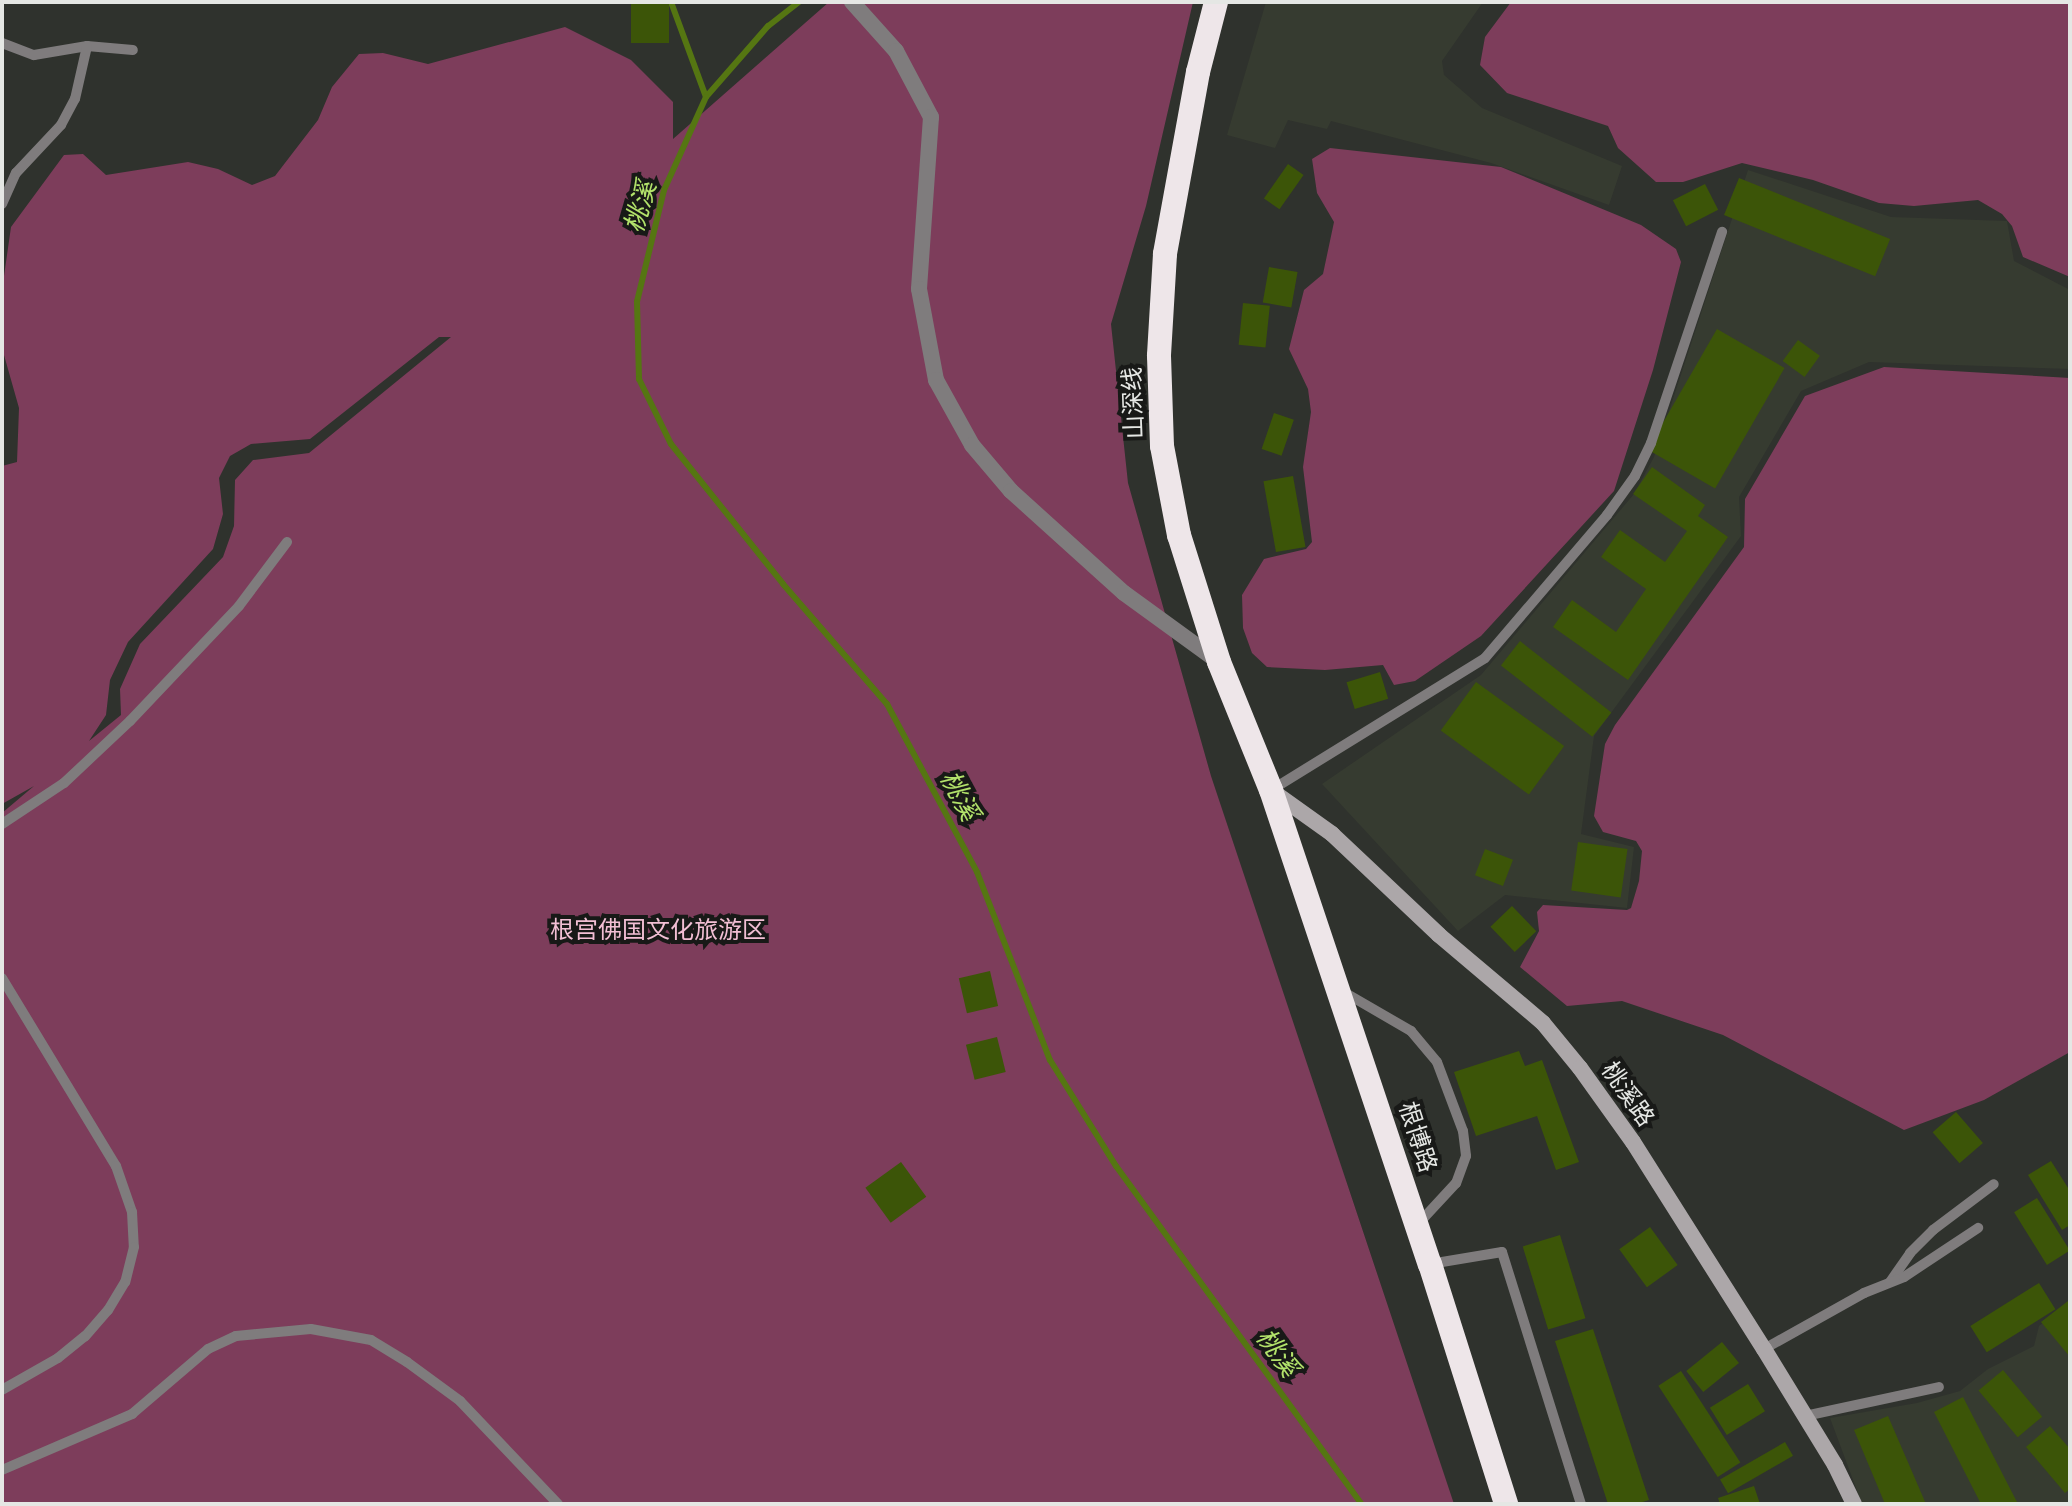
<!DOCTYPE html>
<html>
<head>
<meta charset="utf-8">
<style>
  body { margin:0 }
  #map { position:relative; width:2072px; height:1506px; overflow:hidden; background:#2f322d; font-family:"Asap Condensed","Noto Sans SC",sans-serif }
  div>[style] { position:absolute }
  .built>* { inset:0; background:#363b30 }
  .green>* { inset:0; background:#7d3d5b }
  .stream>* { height:6px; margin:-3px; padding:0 3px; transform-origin:3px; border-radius:3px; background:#557612 }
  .building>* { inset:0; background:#3c5508; transform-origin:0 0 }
  .lane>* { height:10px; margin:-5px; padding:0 5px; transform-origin:5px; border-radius:5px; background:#7f7c7d }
  .street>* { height:16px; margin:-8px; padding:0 8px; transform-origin:8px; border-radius:8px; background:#7f7c7d }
  .secondary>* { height:16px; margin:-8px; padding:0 8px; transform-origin:8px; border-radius:8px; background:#aca7a9 }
  .highway>* { height:24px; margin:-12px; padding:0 12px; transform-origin:12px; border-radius:12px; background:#eee6e9 }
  span { translate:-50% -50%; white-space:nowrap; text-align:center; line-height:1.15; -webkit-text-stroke:8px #181917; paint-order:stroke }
  .street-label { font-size:24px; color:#e5e7e4 }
  .park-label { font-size:24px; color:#f2bfd4 }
  .water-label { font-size:26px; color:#b3e36b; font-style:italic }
  .frame { position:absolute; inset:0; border:4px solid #e5e7e4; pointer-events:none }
</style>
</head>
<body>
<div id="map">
  <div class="built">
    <i style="clip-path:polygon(1266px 2px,1483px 2px,1442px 61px,1444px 75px,1482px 108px,1622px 166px,1609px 205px,1491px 163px,1331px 121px,1327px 129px,1288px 120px,1275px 148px,1227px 135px)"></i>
    <i style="clip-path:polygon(1748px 170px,1891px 217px,2007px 221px,2014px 261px,2070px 290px,2070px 369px,1869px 362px,1801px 391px,1739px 497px,1741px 536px,1594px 736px,1581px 834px,1634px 847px,1627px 908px,1505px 895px,1458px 931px,1322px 784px,1481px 675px,1634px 494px,1654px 457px)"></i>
    <i style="clip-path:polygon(2070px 1300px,2070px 1504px,1862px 1504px,1830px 1418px,1917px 1403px,1960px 1391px,1988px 1369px,2034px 1346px,2039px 1326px)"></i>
  </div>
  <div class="green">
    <i style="clip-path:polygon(evenodd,829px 2px,1193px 2px,1146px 206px,1111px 324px,1128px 483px,1211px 776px,1454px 1504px,2px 1504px,2px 813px,34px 786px,2px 804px,2px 466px,17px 462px,19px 408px,2px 348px,2px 290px,11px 227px,64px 155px,83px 154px,106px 175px,188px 162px,218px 169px,252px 185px,275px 176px,318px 120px,332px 87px,359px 54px,383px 53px,428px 64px,565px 27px,631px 60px,673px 102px,673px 139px,829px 2px,439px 337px,451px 337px,309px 453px,253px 460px,235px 480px,234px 526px,223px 557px,140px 644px,120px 689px,121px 715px,89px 741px,106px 715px,110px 680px,128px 642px,213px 549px,223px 514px,219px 478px,230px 456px,251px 444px,310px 439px,439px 337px)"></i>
    <i style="clip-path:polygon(1511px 2px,2070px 2px,2070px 277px,2023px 257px,2012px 226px,2002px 214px,1978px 200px,1914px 206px,1879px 203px,1813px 180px,1742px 163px,1683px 182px,1656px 182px,1618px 148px,1608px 126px,1507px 93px,1480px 65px,1485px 37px)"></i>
    <i style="clip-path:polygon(1330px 148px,1501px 167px,1641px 225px,1676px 249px,1681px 262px,1653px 370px,1614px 491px,1481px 636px,1415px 681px,1394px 685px,1383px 665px,1325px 670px,1267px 667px,1252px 653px,1243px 628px,1242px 595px,1264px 559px,1306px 549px,1312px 542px,1303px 467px,1311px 412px,1308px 389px,1289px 349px,1304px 290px,1323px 274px,1334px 222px,1317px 193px,1312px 159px)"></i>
    <i style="clip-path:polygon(1884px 367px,2070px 378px,2070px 1052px,1984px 1100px,1904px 1130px,1723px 1035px,1622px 1001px,1567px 1006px,1520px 967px,1539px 931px,1537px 912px,1543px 905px,1627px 910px,1631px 908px,1639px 881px,1642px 851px,1636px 841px,1603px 832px,1594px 816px,1605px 744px,1615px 725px,1744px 547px,1745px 499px,1805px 396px)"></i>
  </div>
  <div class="stream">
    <i style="left:671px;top:2px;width:101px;rotate:69.8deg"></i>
    <i style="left:799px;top:2px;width:39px;rotate:142deg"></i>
    <i style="left:768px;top:26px;width:94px;rotate:131.1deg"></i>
    <i style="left:706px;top:97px;width:102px;rotate:114.3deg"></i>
    <i style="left:664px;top:190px;width:115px;rotate:103.6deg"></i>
    <i style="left:637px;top:302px;width:77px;rotate:88.5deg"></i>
    <i style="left:639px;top:379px;width:72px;rotate:63.8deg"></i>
    <i style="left:671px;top:444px;width:179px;rotate:51.3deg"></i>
    <i style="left:783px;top:584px;width:159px;rotate:49.1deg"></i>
    <i style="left:887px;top:704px;width:191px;rotate:61.8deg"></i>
    <i style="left:977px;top:872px;width:202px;rotate:68.8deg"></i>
    <i style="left:1050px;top:1060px;width:125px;rotate:58.1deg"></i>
    <i style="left:1116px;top:1166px;width:418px;rotate:54deg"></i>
  </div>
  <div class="building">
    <i style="left:631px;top:4px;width:38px;height:39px"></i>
    <i style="left:1288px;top:164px;width:19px;height:42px;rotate:35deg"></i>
    <i style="left:1739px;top:178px;width:163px;height:40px;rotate:22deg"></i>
    <i style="left:1705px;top:184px;width:29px;height:36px;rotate:63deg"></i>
    <i style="left:1269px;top:267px;width:29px;height:36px;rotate:10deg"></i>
    <i style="left:1243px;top:303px;width:27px;height:42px;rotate:6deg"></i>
    <i style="left:1717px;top:329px;width:78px;height:139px;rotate:30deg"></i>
    <i style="left:1798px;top:340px;width:27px;height:26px;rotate:36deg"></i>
    <i style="left:1274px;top:413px;width:21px;height:38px;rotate:19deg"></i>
    <i style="clip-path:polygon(1652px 467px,1705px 505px,1698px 516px,1728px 537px,1628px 680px,1553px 627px,1572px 600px,1616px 632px,1646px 589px,1601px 557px,1620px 530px,1665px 562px,1687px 531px,1633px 494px)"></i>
    <i style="left:1293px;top:476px;width:72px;height:30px;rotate:80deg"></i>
    <i style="left:1520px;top:641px;width:116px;height:31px;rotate:38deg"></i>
    <i style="left:1380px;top:672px;width:28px;height:35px;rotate:73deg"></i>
    <i style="left:1476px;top:682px;width:109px;height:60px;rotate:36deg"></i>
    <i style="left:1578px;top:842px;width:50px;height:49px;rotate:8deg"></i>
    <i style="left:1485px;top:849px;width:30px;height:28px;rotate:21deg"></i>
    <i style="left:1512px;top:906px;width:35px;height:30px;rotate:46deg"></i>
    <i style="left:990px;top:971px;width:36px;height:32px;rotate:77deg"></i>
    <i style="left:997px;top:1037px;width:36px;height:32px;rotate:76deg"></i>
    <i style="clip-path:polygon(1519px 1051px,1525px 1066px,1542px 1060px,1579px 1162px,1556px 1170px,1537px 1116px,1476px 1136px,1454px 1072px)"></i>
    <i style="left:1956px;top:1112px;width:41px;height:31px;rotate:49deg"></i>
    <i style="clip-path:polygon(2051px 1161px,2070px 1191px,2070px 1225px,2062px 1230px,2028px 1175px)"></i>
    <i style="left:901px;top:1162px;width:43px;height:44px;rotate:54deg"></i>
    <i style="left:2037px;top:1198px;width:62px;height:27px;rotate:58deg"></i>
    <i style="left:1650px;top:1227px;width:47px;height:38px;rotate:54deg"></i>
    <i style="left:1560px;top:1235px;width:87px;height:39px;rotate:73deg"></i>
    <i style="left:2039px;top:1283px;width:31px;height:81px;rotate:58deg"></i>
    <i style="clip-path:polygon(2068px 1301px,2070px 1303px,2070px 1357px,2041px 1322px)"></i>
    <i style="clip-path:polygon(1593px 1329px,1649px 1500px,1636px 1504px,1608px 1504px,1555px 1341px)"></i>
    <i style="left:1722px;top:1342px;width:27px;height:46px;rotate:51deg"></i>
    <i style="left:2003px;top:1370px;width:61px;height:32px;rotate:50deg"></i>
    <i style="left:1681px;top:1371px;width:109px;height:27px;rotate:57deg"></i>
    <i style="left:1748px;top:1384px;width:32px;height:45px;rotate:58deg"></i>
    <i style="clip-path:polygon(1963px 1397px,2018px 1504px,1981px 1504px,1934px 1412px)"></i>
    <i style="clip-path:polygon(1888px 1416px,1926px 1504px,1885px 1504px,1854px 1430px)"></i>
    <i style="clip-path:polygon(2050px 1426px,2070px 1449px,2070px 1489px,2065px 1493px,2026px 1447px)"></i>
    <i style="left:1785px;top:1442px;width:16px;height:75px;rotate:60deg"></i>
    <i style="clip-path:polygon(1754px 1486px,1760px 1504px,1720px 1504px,1718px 1498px)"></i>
  </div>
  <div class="lane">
    <i style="left:2px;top:43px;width:34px;rotate:21deg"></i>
    <i style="left:34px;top:55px;width:54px;rotate:-9.6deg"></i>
    <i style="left:87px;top:46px;width:46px;rotate:5deg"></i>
    <i style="left:2px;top:204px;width:34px;rotate:-66deg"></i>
    <i style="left:16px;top:173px;width:66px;rotate:-46.8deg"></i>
    <i style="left:61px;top:125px;width:30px;rotate:-62deg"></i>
    <i style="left:75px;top:99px;width:54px;rotate:-77.2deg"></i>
    <i style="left:1273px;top:789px;width:249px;rotate:-31.7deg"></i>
    <i style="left:1485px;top:658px;width:188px;rotate:-49.5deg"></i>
    <i style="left:1607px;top:515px;width:48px;rotate:-54.3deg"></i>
    <i style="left:1635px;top:476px;width:37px;rotate:-64deg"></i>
    <i style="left:1651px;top:443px;width:223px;rotate:-71.4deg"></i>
    <i style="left:2px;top:824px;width:74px;rotate:-33.5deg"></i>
    <i style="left:64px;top:783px;width:91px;rotate:-43.2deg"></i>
    <i style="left:130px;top:721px;width:158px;rotate:-46.5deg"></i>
    <i style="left:239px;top:606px;width:80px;rotate:-53.1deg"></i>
    <i style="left:2px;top:978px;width:220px;rotate:58.8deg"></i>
    <i style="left:116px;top:1166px;width:49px;rotate:70.8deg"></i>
    <i style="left:132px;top:1212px;width:35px;rotate:87deg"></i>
    <i style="left:134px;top:1247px;width:36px;rotate:104deg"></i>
    <i style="left:125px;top:1282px;width:33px;rotate:121deg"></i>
    <i style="left:108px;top:1310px;width:35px;rotate:131deg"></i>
    <i style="left:85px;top:1336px;width:35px;rotate:141deg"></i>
    <i style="left:58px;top:1358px;width:64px;rotate:150.3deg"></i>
    <i style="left:1342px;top:991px;width:80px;rotate:30.1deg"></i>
    <i style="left:1411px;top:1031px;width:40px;rotate:50deg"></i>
    <i style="left:1437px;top:1062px;width:74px;rotate:69.4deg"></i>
    <i style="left:1463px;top:1131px;width:25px;rotate:83deg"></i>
    <i style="left:1466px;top:1156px;width:29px;rotate:110deg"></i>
    <i style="left:1456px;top:1183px;width:56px;rotate:132.8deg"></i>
    <i style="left:1430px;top:1264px;width:73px;rotate:-9.5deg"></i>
    <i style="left:1502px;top:1252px;width:264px;rotate:72.6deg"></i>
    <i style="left:1890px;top:1282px;width:35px;rotate:-55deg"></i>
    <i style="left:1910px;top:1253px;width:33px;rotate:-45deg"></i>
    <i style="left:1933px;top:1230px;width:76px;rotate:-37deg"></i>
    <i style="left:1764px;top:1349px;width:115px;rotate:-29.2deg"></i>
    <i style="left:1864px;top:1293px;width:43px;rotate:-21.8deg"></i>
    <i style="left:1904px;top:1277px;width:89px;rotate:-33.5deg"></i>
    <i style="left:1805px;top:1416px;width:137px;rotate:-12.2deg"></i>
    <i style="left:2px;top:1470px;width:142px;rotate:-23.3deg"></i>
    <i style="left:132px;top:1414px;width:100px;rotate:-40.5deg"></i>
    <i style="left:208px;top:1349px;width:31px;rotate:-25deg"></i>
    <i style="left:236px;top:1336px;width:75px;rotate:-5.3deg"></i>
    <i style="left:311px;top:1329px;width:61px;rotate:10.4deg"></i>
    <i style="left:371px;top:1340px;width:42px;rotate:31.4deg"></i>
    <i style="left:407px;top:1362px;width:66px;rotate:36.3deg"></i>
    <i style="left:460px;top:1401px;width:142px;rotate:46.4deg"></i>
  </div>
  <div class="street">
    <i style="left:852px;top:2px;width:66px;rotate:48.1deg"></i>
    <i style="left:896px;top:51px;width:75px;rotate:62.1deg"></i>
    <i style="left:931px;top:117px;width:172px;rotate:94deg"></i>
    <i style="left:919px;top:289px;width:93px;rotate:79.4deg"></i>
    <i style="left:936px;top:380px;width:74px;rotate:61deg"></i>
    <i style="left:972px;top:445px;width:60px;rotate:49.7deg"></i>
    <i style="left:1011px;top:491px;width:152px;rotate:42.1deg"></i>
    <i style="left:1124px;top:593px;width:117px;rotate:36deg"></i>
  </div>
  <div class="secondary">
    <i style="left:1272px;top:791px;width:74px;rotate:35.6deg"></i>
    <i style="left:1332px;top:834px;width:147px;rotate:43.3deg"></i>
    <i style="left:1439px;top:935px;width:136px;rotate:40.2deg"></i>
    <i style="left:1543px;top:1023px;width:58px;rotate:50.6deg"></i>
    <i style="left:1580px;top:1068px;width:91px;rotate:54.4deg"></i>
    <i style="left:1633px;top:1142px;width:245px;rotate:57.7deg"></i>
    <i style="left:1764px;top:1349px;width:136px;rotate:58.5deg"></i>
    <i style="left:1835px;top:1465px;width:43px;rotate:64deg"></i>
  </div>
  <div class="highway">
    <i style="left:1216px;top:2px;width:72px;rotate:104.4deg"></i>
    <i style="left:1198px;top:72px;width:185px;rotate:100.3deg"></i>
    <i style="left:1165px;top:254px;width:102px;rotate:93.4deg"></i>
    <i style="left:1159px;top:356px;width:90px;rotate:88.1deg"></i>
    <i style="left:1162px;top:446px;width:91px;rotate:79.2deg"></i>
    <i style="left:1179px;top:535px;width:133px;rotate:72.5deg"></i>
    <i style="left:1219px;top:662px;width:138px;rotate:67.9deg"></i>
    <i style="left:1271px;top:790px;width:500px;rotate:71.5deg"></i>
    <i style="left:1430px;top:1264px;width:252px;rotate:72.4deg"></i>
  </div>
  <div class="street-label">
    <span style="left:1133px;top:403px;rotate:-92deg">山深线</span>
    <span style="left:1628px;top:1094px;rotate:55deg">桃溪路</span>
    <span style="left:1418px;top:1137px;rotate:72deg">根博路</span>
  </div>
  <div class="park-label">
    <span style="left:658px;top:930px">根宫佛国文化旅游区</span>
  </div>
  <div class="water-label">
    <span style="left:641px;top:207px;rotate:-74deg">桃溪</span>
    <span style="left:959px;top:796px;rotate:62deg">桃溪</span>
    <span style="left:1277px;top:1353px;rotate:54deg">桃溪</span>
  </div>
  <div class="frame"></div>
</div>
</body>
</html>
